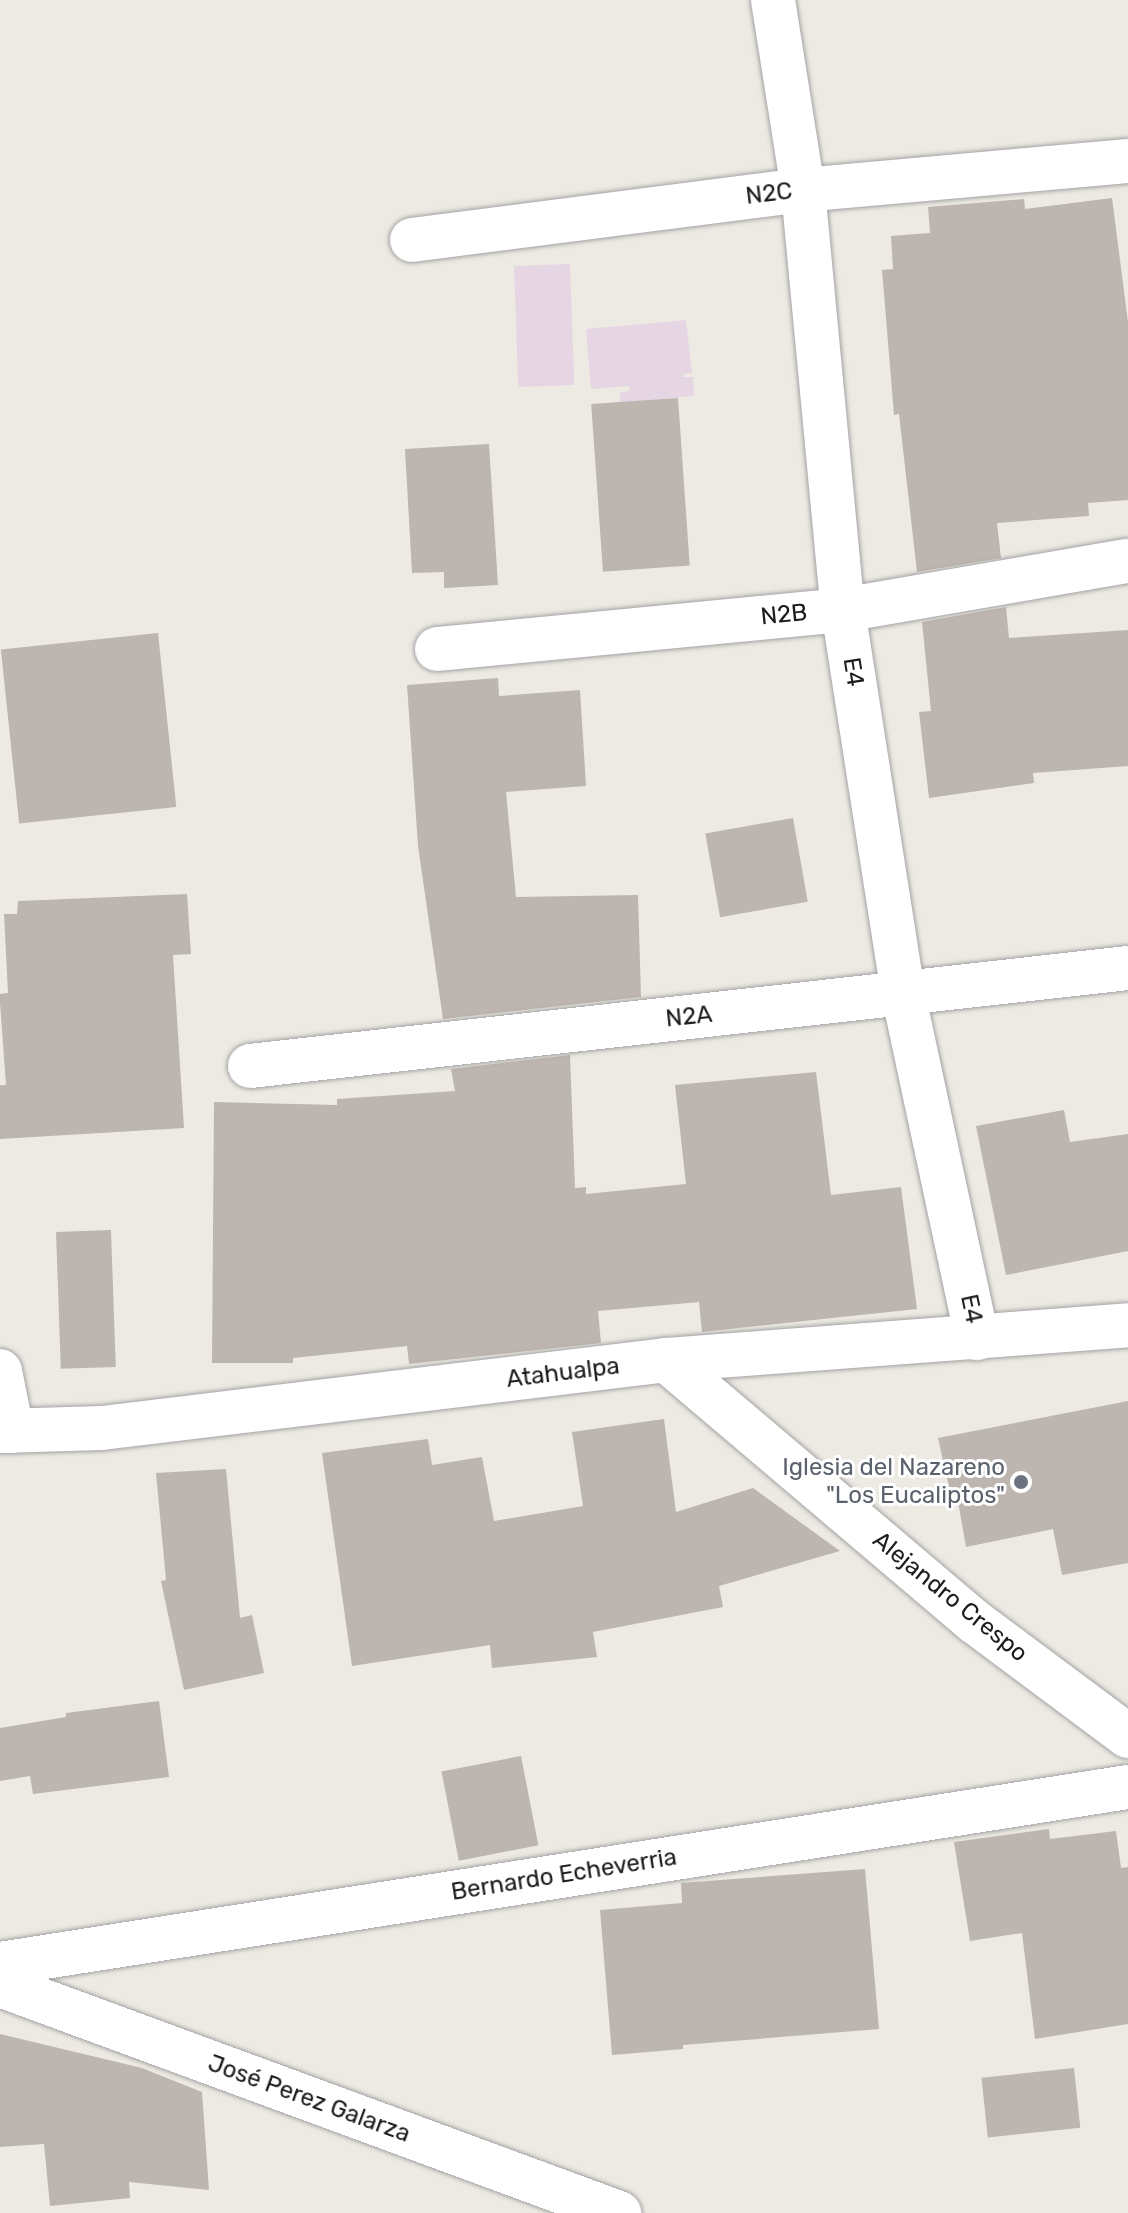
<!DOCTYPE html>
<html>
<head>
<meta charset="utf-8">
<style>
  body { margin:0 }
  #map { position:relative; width:1128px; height:2213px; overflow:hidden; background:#edeae3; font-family:Rubik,sans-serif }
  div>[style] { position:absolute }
  .industrial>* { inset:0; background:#e6d5e3; transform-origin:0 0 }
  .building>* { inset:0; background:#bdb5af; transform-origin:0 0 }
  .roads { filter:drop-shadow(0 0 2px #a3a3a3) drop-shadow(0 0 2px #a3a3a3) }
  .minor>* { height:44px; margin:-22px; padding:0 22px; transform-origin:22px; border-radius:22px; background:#fff }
  .dots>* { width:22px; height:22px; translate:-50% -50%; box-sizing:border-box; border:4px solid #fff; border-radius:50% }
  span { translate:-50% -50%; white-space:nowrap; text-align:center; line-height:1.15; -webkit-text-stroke:6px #fff; paint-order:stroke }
  .street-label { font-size:24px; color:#1c1c1c }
  .worship-label { font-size:24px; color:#5b616d }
  .right { translate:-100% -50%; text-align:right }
</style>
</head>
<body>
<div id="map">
  <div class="industrial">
    <i style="left:570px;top:264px;width:121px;height:56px;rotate:88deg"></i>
    <i style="clip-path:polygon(686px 320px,692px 373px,683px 374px,683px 377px,693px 377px,694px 396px,620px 403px,620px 393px,629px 391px,629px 386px,591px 389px,586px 329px)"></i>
  </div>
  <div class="building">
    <i style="clip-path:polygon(1112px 198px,1128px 322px,1128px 500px,1088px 503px,1089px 516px,997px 523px,1001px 558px,917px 572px,899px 414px,894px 415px,882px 270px,893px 269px,891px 236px,930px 233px,928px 207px,1024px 199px,1025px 209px)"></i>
    <i style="left:678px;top:398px;width:168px;height:87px;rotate:86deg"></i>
    <i style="clip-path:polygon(489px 444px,498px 585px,444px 588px,444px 572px,412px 573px,405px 449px)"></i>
    <i style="clip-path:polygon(1006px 607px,1009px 638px,1128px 630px,1128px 766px,1033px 773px,1034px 783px,929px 798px,919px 712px,931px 711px,922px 622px)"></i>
    <i style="left:158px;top:633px;width:175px;height:158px;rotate:84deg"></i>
    <i style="clip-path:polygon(498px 678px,499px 696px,580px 690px,586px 786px,506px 792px,516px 897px,638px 895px,641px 997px,443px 1019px,418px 846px,407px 685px)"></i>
    <i style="left:793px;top:818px;width:85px;height:89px;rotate:80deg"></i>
    <i style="clip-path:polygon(187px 894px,191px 954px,173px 955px,184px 1128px,0 1139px,0 1085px,6px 1085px,0 1003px,0 994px,8px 993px,4px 914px,17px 914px,18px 901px)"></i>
    <i style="clip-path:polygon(570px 1055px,575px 1188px,586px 1187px,586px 1194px,686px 1184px,675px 1085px,816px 1072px,831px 1195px,901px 1187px,917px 1309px,702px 1332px,699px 1302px,598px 1311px,601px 1343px,409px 1364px,407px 1346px,293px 1358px,293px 1363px,212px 1363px,214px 1102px,337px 1105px,337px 1099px,455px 1091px,451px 1069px)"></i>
    <i style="clip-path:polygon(1064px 1110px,1070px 1142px,1128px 1134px,1128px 1251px,1006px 1275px,976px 1126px)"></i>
    <i style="left:111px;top:1230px;width:137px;height:55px;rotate:88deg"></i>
    <i style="clip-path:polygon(1128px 1401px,1128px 1563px,1062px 1575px,1053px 1529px,966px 1547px,956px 1490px,950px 1491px,938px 1438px)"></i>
    <i style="clip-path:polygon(664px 1419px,676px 1512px,753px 1488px,840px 1551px,719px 1586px,723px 1607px,593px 1632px,597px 1657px,492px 1668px,490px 1645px,352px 1666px,322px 1453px,428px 1439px,432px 1465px,482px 1457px,494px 1521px,583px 1506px,572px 1432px)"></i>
    <i style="clip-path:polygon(226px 1469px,240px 1618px,252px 1615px,264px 1673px,184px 1690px,161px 1581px,166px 1580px,156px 1473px)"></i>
    <i style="clip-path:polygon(159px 1701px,169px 1777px,33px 1794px,30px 1776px,0 1781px,0 1728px,66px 1717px,66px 1713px)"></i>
    <i style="left:521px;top:1756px;width:91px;height:81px;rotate:79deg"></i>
    <i style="clip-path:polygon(1049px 1829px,1050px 1839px,1116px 1831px,1121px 1868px,1128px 1867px,1128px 2024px,1035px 2039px,1022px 1933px,970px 1941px,954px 1842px)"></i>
    <i style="clip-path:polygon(865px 1869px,879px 2029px,683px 2045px,683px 2049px,612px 2055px,600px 1910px,682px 1903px,681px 1883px)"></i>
    <i style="clip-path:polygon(0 2034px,142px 2068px,202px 2092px,209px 2190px,129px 2182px,130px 2198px,50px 2206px,44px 2144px,0 2147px)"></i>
    <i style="left:1074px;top:2068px;width:60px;height:93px;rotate:84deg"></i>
  </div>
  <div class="roads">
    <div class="minor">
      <i style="left:773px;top:0;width:192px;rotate:81deg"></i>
      <i style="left:803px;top:190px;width:422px;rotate:84.6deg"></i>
      <i style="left:843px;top:610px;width:388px;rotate:81.1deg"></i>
      <i style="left:903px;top:993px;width:353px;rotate:77.9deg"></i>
      <i style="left:412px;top:240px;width:394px;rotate:-7.3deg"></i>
      <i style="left:803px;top:190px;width:326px;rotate:-5.1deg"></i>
      <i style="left:437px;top:649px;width:408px;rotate:-5.5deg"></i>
      <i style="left:843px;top:610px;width:289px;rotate:-9.8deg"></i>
      <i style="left:250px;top:1066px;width:883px;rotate:-6.37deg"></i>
      <i style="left:666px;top:1360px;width:405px;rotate:40.3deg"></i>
      <i style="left:975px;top:1622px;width:191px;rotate:36.7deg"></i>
      <i style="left:0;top:1371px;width:61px;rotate:78.7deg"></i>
      <i style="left:0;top:1431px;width:102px;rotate:-1.7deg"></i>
      <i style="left:102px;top:1428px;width:568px;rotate:-6.87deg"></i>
      <i style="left:666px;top:1360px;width:463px;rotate:-4.3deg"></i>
      <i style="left:0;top:1964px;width:1142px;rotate:-8.92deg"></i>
      <i style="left:0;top:1985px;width:660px;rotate:20.22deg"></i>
    </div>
  </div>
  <div class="dots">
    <i style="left:1021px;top:1482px;background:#6b7280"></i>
  </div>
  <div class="street-label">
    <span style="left:769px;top:194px;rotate:-7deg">N2C</span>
    <span style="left:784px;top:615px;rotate:-6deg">N2B</span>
    <span style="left:853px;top:672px;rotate:81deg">E4</span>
    <span style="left:689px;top:1017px;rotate:-6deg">N2A</span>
    <span style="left:971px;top:1309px;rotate:78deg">E4</span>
    <span style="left:563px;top:1373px;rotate:-7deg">Atahualpa</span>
    <span style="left:950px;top:1597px;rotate:39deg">Alejandro Crespo</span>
    <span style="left:564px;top:1875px;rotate:-9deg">Bernardo Echeverria</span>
    <span style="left:309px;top:2099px;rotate:20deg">José Perez Galarza</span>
  </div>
  <div class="worship-label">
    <span class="right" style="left:1005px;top:1482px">Iglesia del Nazareno<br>"Los Eucaliptos"</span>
  </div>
</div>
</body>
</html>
